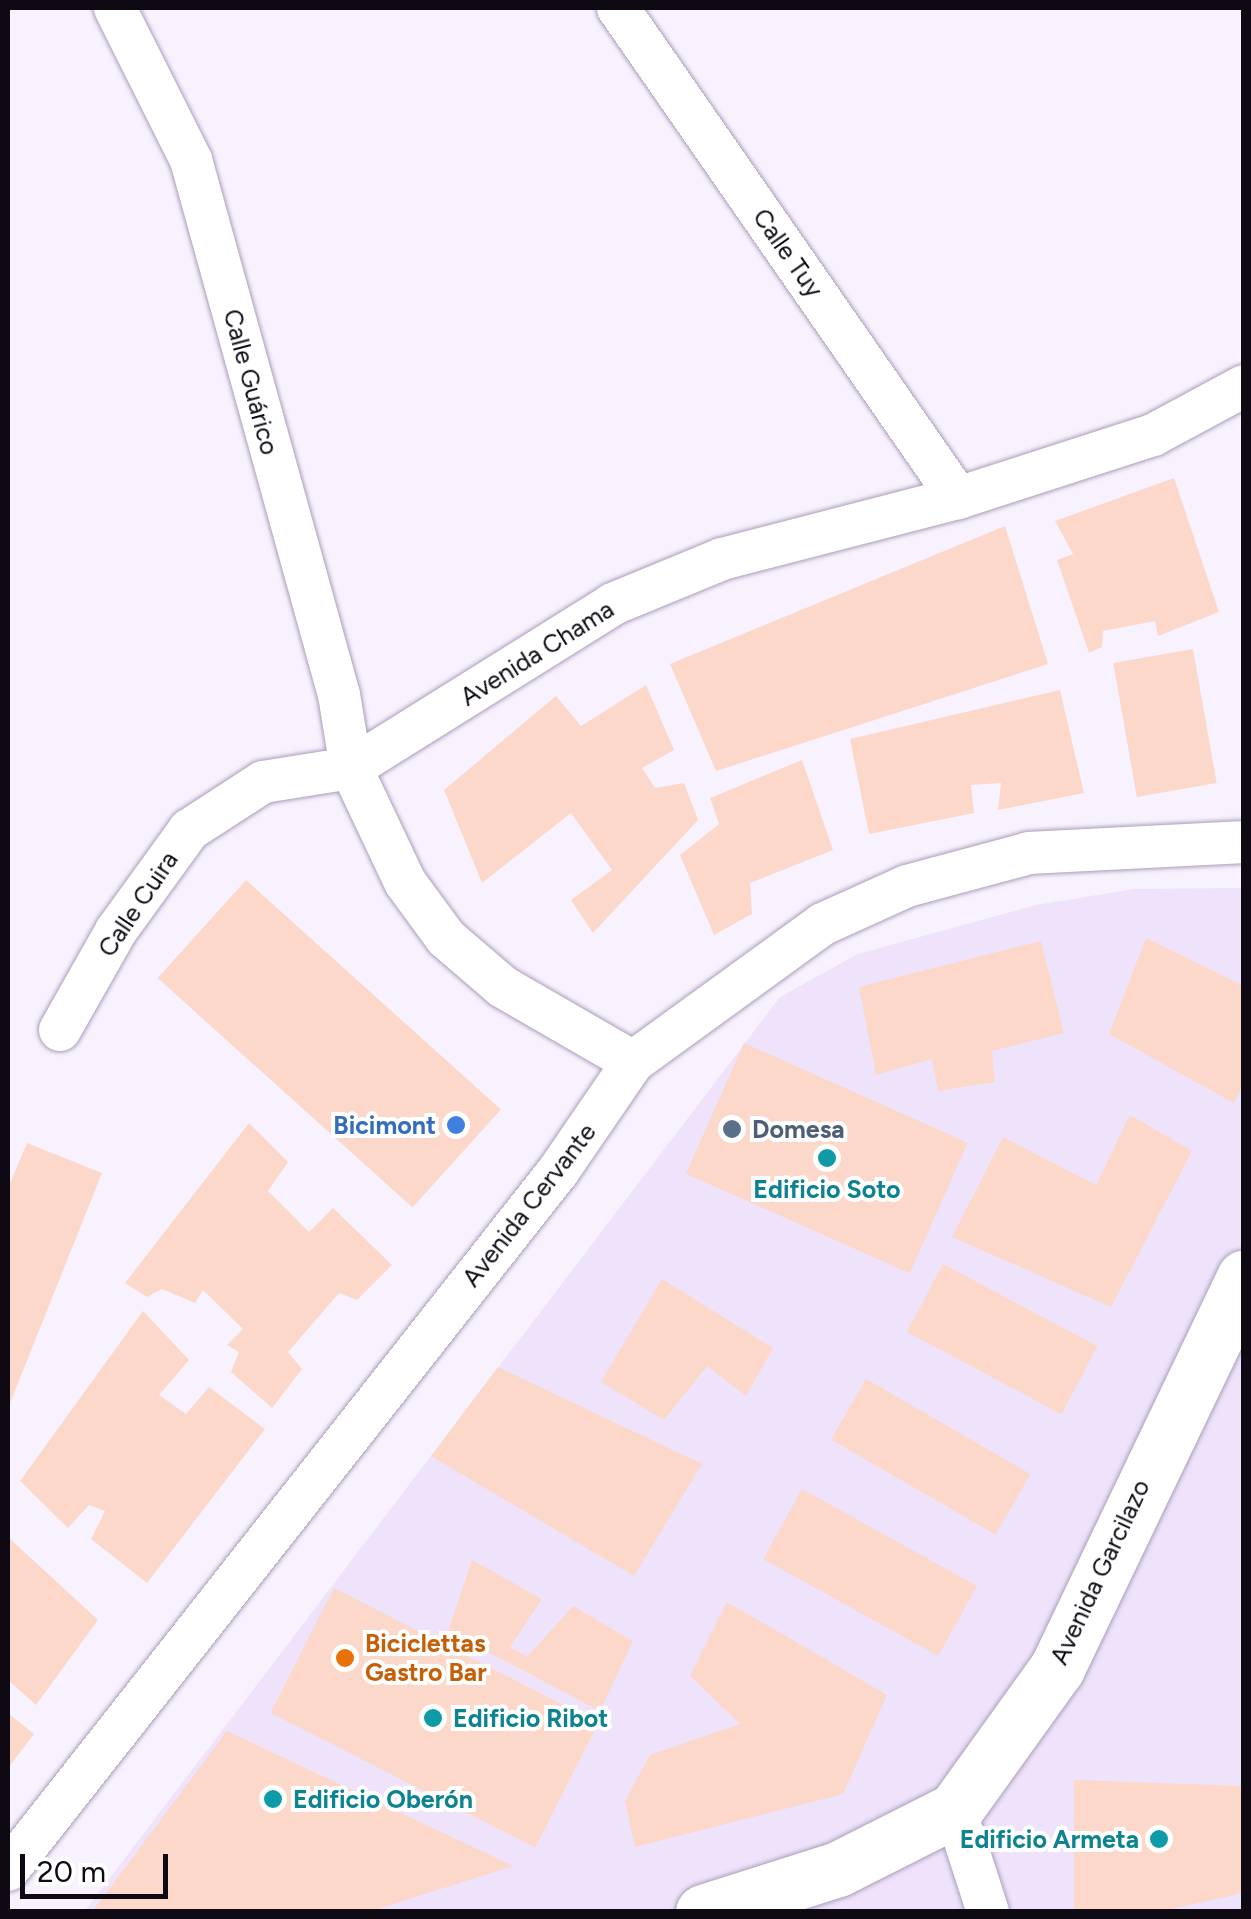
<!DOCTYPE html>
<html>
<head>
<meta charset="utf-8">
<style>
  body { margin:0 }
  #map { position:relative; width:1251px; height:1919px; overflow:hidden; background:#f8f2fe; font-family:Figtree,sans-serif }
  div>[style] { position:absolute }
  .built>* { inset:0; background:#eee3fa }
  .building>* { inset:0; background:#fbd8ca; transform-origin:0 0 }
  .roads { filter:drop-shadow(0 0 2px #ab9dba) drop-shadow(0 0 2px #ab9dba) }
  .minor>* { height:42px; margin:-21px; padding:0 21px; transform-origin:21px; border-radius:21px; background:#fff }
  .tertiary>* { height:55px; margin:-27.5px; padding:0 27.5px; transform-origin:27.5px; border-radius:27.5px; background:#fff }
  .dots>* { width:28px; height:28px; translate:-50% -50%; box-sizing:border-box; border:5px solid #fff; border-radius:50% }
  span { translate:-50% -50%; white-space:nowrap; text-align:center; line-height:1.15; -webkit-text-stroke:8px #fff; paint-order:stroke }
  .street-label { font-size:25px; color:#0e0913 }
  .shop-label { font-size:25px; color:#366cbe; font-weight:700 }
  .right { translate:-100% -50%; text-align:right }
  .service-label { font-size:25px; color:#4e5e75; font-weight:700 }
  .left { translate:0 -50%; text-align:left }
  .culture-label { font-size:25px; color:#0d838f; font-weight:700 }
  .food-label { font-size:25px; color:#c56008; font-weight:700 }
  .frame { position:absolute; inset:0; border:10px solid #0e0913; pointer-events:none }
  .scale { position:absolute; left:20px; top:1854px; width:148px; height:45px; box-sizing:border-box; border:5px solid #0e0913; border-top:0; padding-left:12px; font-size:30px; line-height:35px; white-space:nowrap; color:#0e0913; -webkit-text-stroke:8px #fff; paint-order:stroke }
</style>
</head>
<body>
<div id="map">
  <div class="built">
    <i style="clip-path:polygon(1243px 888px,1243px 1911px,84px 1912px,780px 997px,858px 954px,1036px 905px,1134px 889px)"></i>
  </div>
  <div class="building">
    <i style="clip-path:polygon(1174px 478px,1219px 612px,1158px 636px,1155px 621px,1103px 631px,1102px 647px,1089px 653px,1057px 560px,1073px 554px,1055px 521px)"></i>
    <i style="clip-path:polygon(1005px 526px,1048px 664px,716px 771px,670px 664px)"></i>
    <i style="left:1193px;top:649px;width:136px;height:81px;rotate:80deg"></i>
    <i style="clip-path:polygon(646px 685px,674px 750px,642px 768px,655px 788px,684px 783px,698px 820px,593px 933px,571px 900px,612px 870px,571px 813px,482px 883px,444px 790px,556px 696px,581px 726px)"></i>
    <i style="clip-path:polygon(1060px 690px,1084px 793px,998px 810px,1001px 783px,971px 785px,974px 813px,869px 834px,850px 739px)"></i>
    <i style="clip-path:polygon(802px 760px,833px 850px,750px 883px,752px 914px,714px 935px,680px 855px,719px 824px,710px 798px)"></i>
    <i style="left:246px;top:880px;width:343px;height:132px;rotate:42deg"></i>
    <i style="clip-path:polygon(1146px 938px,1244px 986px,1244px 1082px,1234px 1103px,1109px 1034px)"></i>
    <i style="clip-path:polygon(1041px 941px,1064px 1033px,992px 1051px,995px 1082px,938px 1091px,932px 1059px,876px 1075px,859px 987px)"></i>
    <i style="left:744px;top:1043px;width:245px;height:143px;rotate:24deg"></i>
    <i style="clip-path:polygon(1130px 1115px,1192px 1151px,1111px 1307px,952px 1237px,1003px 1137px,1096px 1185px)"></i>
    <i style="clip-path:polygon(249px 1123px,288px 1162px,268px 1191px,309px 1232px,333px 1208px,392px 1265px,357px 1300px,339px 1293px,288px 1352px,302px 1369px,272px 1408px,231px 1372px,239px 1352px,227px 1345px,243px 1329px,203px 1290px,195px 1303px,162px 1289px,147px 1297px,125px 1283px)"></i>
    <i style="clip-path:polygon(27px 1143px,102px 1173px,8px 1408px,8px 1188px)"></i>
    <i style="left:943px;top:1264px;width:175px;height:77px;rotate:28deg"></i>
    <i style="clip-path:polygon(662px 1279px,773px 1348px,746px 1396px,707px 1366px,664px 1420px,601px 1382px)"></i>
    <i style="clip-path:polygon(143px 1311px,189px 1360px,159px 1395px,186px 1414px,209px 1387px,265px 1429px,147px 1583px,91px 1539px,105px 1511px,89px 1505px,68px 1528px,20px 1481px)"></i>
    <i style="clip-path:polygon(498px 1367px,702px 1464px,634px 1576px,431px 1456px)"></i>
    <i style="left:866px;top:1379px;width:190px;height:70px;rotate:30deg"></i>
    <i style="left:802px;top:1489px;width:200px;height:80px;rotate:29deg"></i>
    <i style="clip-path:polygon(8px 1537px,98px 1620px,36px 1705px,8px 1680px)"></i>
    <i style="clip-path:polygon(472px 1560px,542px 1599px,510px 1647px,527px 1657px,573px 1606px,633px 1641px,600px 1711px,448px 1631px)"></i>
    <i style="left:334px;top:1588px;width:297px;height:140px;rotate:27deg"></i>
    <i style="clip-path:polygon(727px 1602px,887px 1695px,843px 1794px,635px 1847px,625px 1801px,650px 1755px,740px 1724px,690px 1676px)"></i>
    <i style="clip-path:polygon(8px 1713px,34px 1734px,8px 1768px)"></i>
    <i style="clip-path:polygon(227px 1731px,513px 1866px,368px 1912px,92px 1912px)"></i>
    <i style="clip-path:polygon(1074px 1780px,1244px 1786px,1244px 1893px,1157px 1912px,1074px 1912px)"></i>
  </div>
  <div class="roads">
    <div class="minor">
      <i style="left:618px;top:8px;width:596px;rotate:55.24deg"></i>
      <i style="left:60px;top:1030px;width:114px;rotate:-60.5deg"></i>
      <i style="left:116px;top:931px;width:125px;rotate:-54.1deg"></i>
      <i style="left:189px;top:830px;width:88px;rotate:-33deg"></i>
      <i style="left:263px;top:782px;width:89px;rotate:-9deg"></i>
      <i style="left:351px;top:768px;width:74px;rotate:-99.3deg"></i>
      <i style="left:339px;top:695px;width:555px;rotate:-105.46deg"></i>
      <i style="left:191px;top:160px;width:170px;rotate:-116.6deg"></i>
      <i style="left:633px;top:1062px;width:150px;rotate:-150deg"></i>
      <i style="left:503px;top:987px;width:75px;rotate:-139.3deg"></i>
      <i style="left:446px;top:938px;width:69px;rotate:-126.2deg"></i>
      <i style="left:405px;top:882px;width:126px;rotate:-115.3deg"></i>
      <i style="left:351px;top:768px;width:309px;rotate:-32deg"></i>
      <i style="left:613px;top:604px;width:118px;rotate:-22.4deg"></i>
      <i style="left:722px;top:559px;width:244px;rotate:-14.5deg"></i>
      <i style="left:958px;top:498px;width:205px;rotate:-17.9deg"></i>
      <i style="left:1153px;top:435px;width:103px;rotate:-28.3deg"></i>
      <i style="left:955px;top:1810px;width:107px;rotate:72.1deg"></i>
      <i style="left:8px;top:1870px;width:891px;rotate:-51.79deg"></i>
      <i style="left:559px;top:1170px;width:131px;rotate:-55.6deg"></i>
      <i style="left:633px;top:1062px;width:235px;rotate:-36deg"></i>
      <i style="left:823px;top:924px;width:92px;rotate:-24.3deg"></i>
      <i style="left:907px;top:886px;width:126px;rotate:-15.1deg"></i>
      <i style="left:1029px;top:853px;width:215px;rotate:-2.9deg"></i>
    </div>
    <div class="tertiary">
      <i style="left:703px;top:1912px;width:142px;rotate:-17.7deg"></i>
      <i style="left:838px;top:1869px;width:131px;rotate:-26.8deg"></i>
      <i style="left:955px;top:1810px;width:175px;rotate:-54.3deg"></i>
      <i style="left:1057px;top:1668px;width:433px;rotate:-64.4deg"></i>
    </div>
  </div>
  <div class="dots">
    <i style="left:456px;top:1125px;background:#3f7fe0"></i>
    <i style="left:732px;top:1129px;background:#5c6f8a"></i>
    <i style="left:827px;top:1158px;background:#0f9aa8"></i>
    <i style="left:345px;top:1658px;background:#e8710a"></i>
    <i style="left:433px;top:1718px;background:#0f9aa8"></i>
    <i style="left:273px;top:1799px;background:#0f9aa8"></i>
    <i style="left:1159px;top:1839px;background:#0f9aa8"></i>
  </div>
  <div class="street-label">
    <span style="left:788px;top:253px;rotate:55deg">Calle Tuy</span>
    <span style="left:251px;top:382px;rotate:75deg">Calle Guárico</span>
    <span style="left:537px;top:653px;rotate:-32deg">Avenida Chama</span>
    <span style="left:138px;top:904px;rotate:-56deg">Calle Cuira</span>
    <span style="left:529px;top:1205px;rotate:-52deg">Avenida Cervante</span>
    <span style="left:1100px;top:1572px;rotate:-65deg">Avenida Garcilazo</span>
  </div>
  <div class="shop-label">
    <span class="right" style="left:436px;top:1125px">Bicimont</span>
  </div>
  <div class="service-label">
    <span class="left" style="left:752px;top:1129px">Domesa</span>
  </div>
  <div class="culture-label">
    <span style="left:827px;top:1189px">Edificio Soto</span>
    <span class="left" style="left:453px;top:1718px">Edificio Ribot</span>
    <span class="left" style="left:293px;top:1799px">Edificio Oberón</span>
    <span class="right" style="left:1139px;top:1839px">Edificio Armeta</span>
  </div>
  <div class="food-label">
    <span class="left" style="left:365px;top:1658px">Biciclettas<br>Gastro Bar</span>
  </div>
  <div class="frame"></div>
  <div class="scale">20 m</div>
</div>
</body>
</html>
